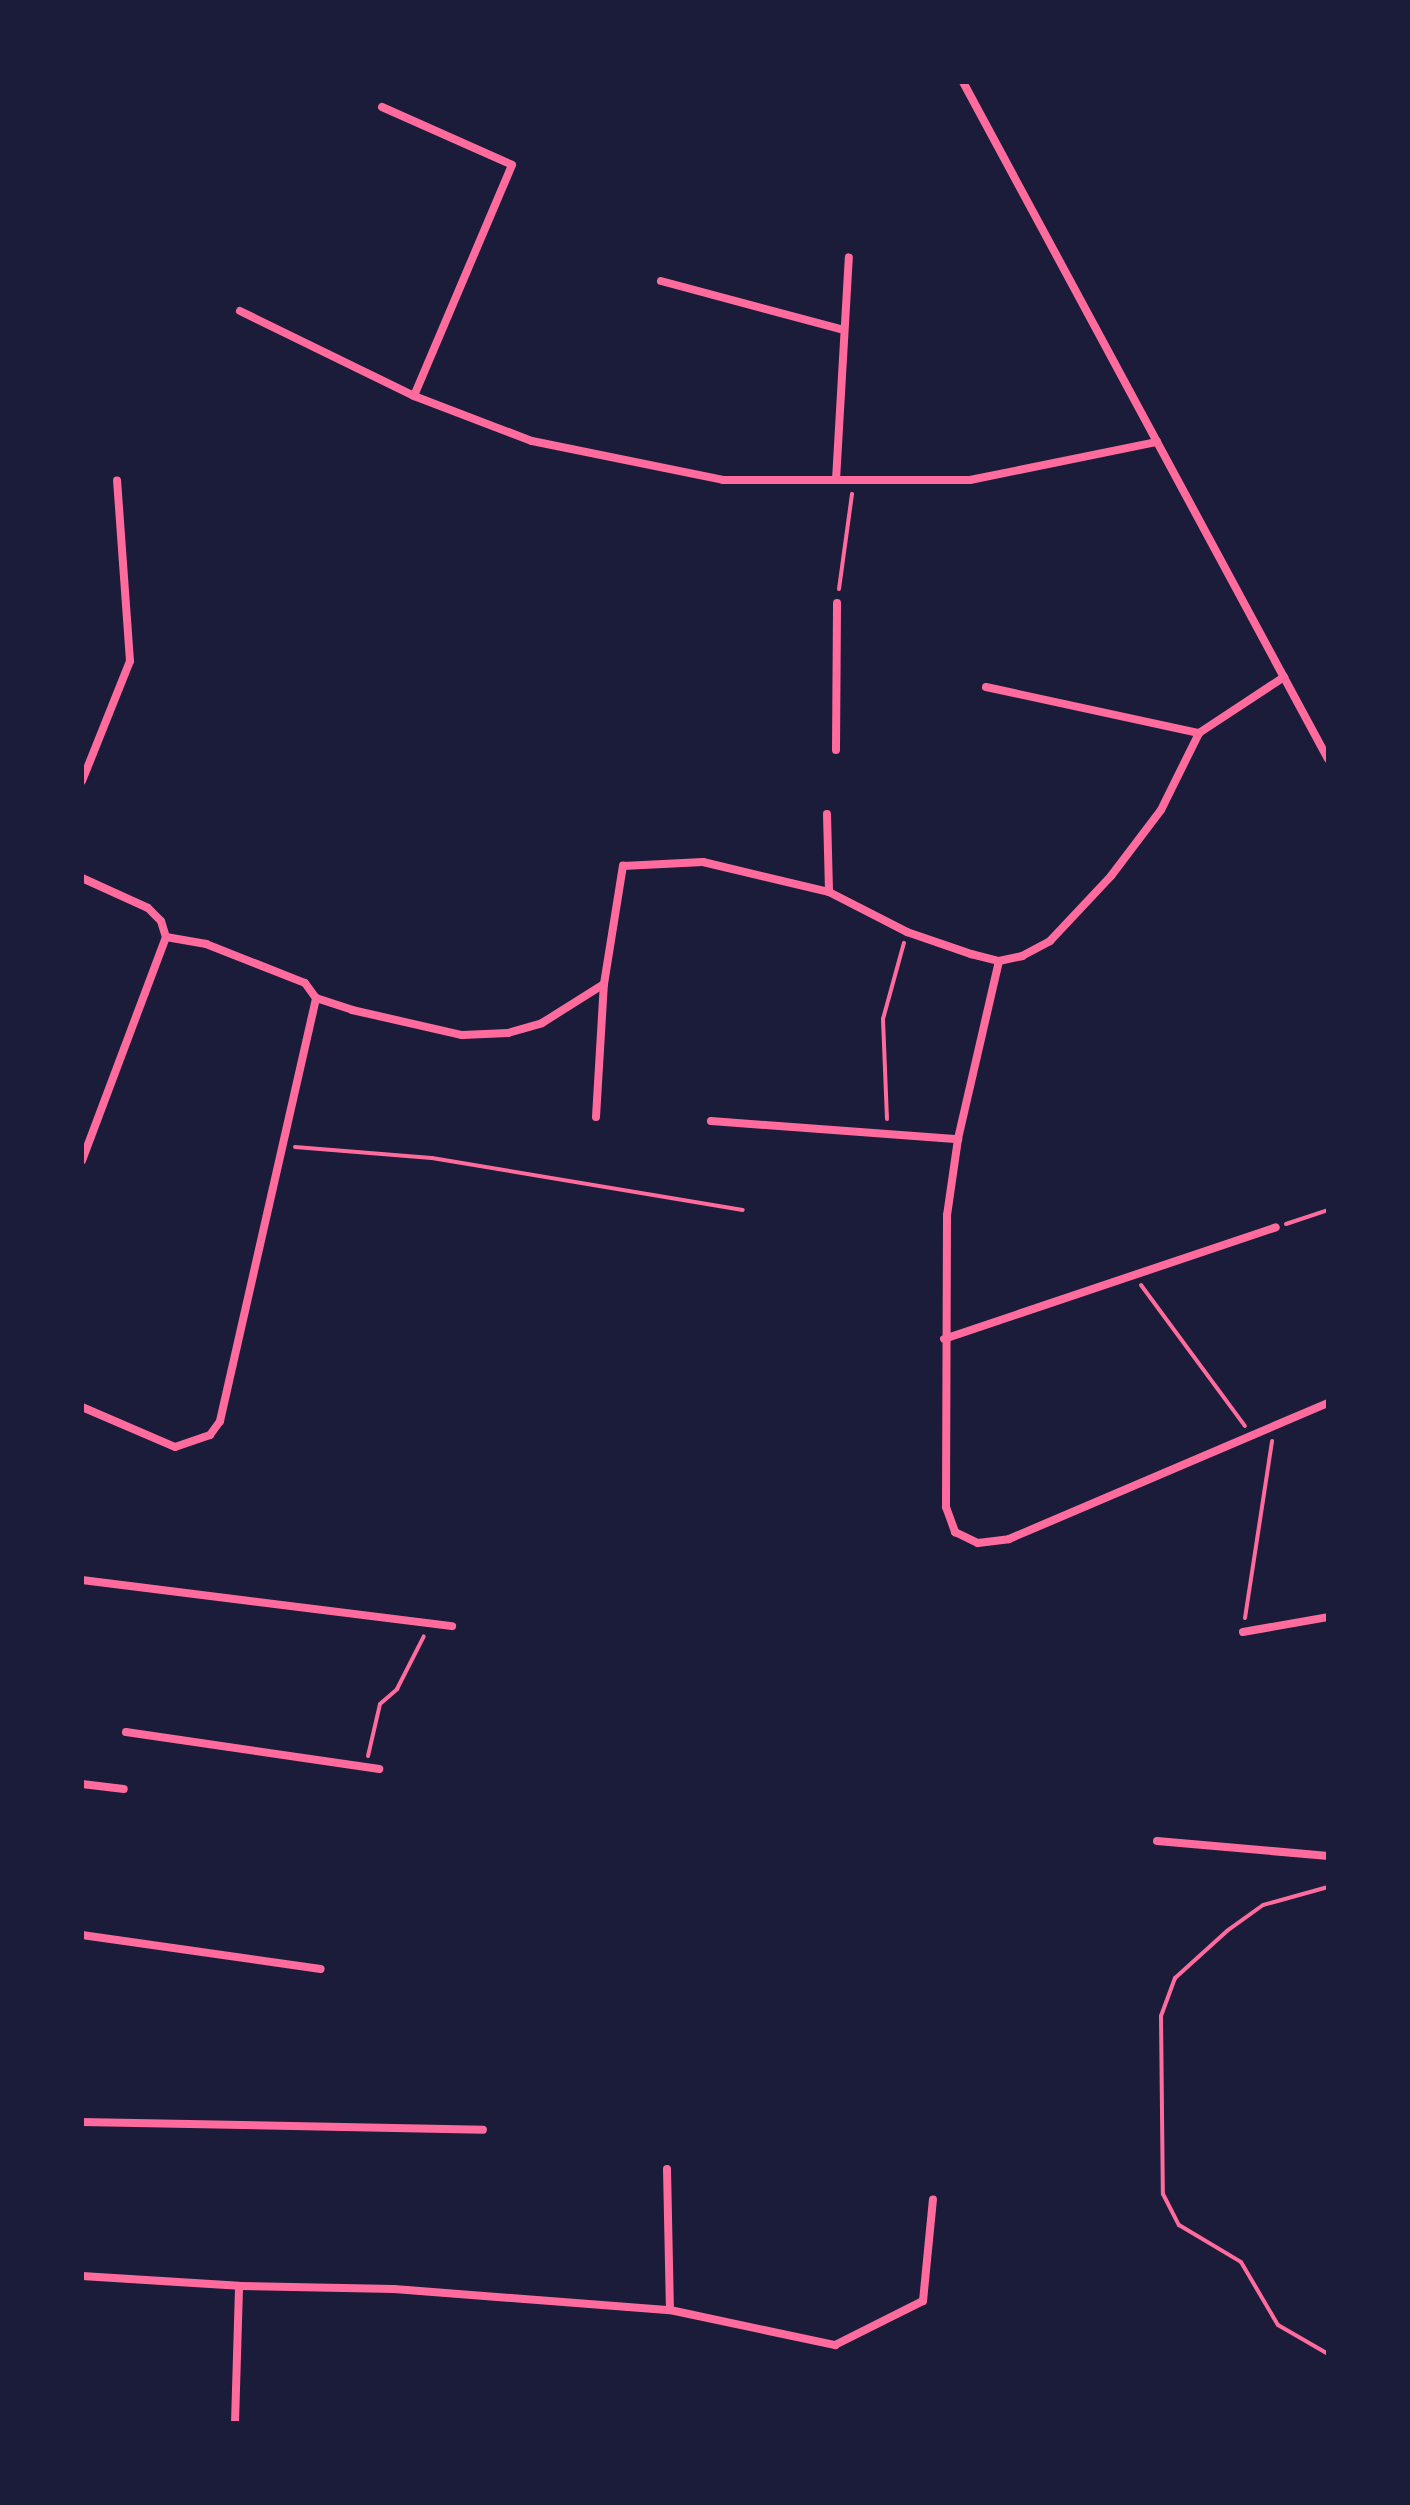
<!DOCTYPE html>
<html>
<head>
<meta charset="utf-8">
<style>
  body { margin:0 }
  #map { position:relative; width:1410px; height:2505px; overflow:hidden; background:#1b1b3a; font-family:"DejaVu Sans",sans-serif }
  div>[style] { position:absolute }
  .path>* { height:4px; margin:-2px; padding:0 2px; transform-origin:2px; border-radius:2px; background:#ff6b9d }
  .minor>* { height:8px; margin:-4px; padding:0 4px; transform-origin:4px; border-radius:4px; background:#ff6b9d }
  span { translate:-50% -50%; white-space:nowrap; text-align:center; line-height:1.15; -webkit-text-stroke:8px #1b1b3a; paint-order:stroke }
  .frame { position:absolute; inset:0; border:84px solid #1b1b3a; pointer-events:none }
</style>
</head>
<body>
<div id="map">
  <div class="path">
    <i style="left:839px;top:589px;width:96px;rotate:-82.2deg"></i>
    <i style="left:887px;top:1119px;width:100px;rotate:-92.3deg"></i>
    <i style="left:883px;top:1019px;width:79px;rotate:-74.6deg"></i>
    <i style="left:295px;top:1147px;width:137px;rotate:4.6deg"></i>
    <i style="left:432px;top:1158px;width:315px;rotate:9.5deg"></i>
    <i style="left:1286px;top:1224px;width:44px;rotate:-18.4deg"></i>
    <i style="left:1141px;top:1285px;width:175px;rotate:53.6deg"></i>
    <i style="left:1245px;top:1618px;width:179px;rotate:-81.3deg"></i>
    <i style="left:368px;top:1756px;width:53px;rotate:-77deg"></i>
    <i style="left:380px;top:1704px;width:23px;rotate:-41deg"></i>
    <i style="left:397px;top:1689px;width:59px;rotate:-63deg"></i>
    <i style="left:1328px;top:1887px;width:67px;rotate:164.5deg"></i>
    <i style="left:1263px;top:1905px;width:44px;rotate:144.2deg"></i>
    <i style="left:1227px;top:1931px;width:70px;rotate:137.9deg"></i>
    <i style="left:1175px;top:1978px;width:40px;rotate:110.2deg"></i>
    <i style="left:1161px;top:2016px;width:178px;rotate:89.4deg"></i>
    <i style="left:1163px;top:2194px;width:35px;rotate:63deg"></i>
    <i style="left:1179px;top:2225px;width:72px;rotate:30.8deg"></i>
    <i style="left:1241px;top:2262px;width:73px;rotate:59.6deg"></i>
    <i style="left:1278px;top:2325px;width:58px;rotate:30.1deg"></i>
  </div>
  <div class="minor">
    <i style="left:963px;top:82px;width:769px;rotate:61.67deg"></i>
    <i style="left:382px;top:107px;width:142px;rotate:24deg"></i>
    <i style="left:512px;top:165px;width:251px;rotate:113deg"></i>
    <i style="left:661px;top:281px;width:189px;rotate:15deg"></i>
    <i style="left:240px;top:311px;width:194px;rotate:26deg"></i>
    <i style="left:414px;top:396px;width:126px;rotate:20.9deg"></i>
    <i style="left:532px;top:441px;width:195px;rotate:11.5deg"></i>
    <i style="left:723px;top:480px;width:247px"></i>
    <i style="left:970px;top:480px;width:191px;rotate:-11.5deg"></i>
    <i style="left:836px;top:480px;width:223px;rotate:-86.7deg"></i>
    <i style="left:986px;top:687px;width:218px;rotate:12.2deg"></i>
    <i style="left:836px;top:750px;width:147px;rotate:-89.6deg"></i>
    <i style="left:82px;top:781px;width:129px;rotate:-68.2deg"></i>
    <i style="left:130px;top:661px;width:181px;rotate:-94.1deg"></i>
    <i style="left:827px;top:814px;width:78px;rotate:88.5deg"></i>
    <i style="left:82px;top:878px;width:72px;rotate:24.4deg"></i>
    <i style="left:148px;top:908px;width:18px;rotate:45deg"></i>
    <i style="left:161px;top:921px;width:17px;rotate:73deg"></i>
    <i style="left:166px;top:937px;width:239px;rotate:110.6deg"></i>
    <i style="left:166px;top:937px;width:41px;rotate:9.9deg"></i>
    <i style="left:206px;top:944px;width:106px;rotate:21.5deg"></i>
    <i style="left:305px;top:983px;width:19px;rotate:54deg"></i>
    <i style="left:316px;top:998px;width:38px;rotate:18deg"></i>
    <i style="left:352px;top:1010px;width:113px;rotate:12.8deg"></i>
    <i style="left:462px;top:1035px;width:46px;rotate:-2.5deg"></i>
    <i style="left:508px;top:1033px;width:35px;rotate:-16deg"></i>
    <i style="left:542px;top:1023px;width:73px;rotate:-32.2deg"></i>
    <i style="left:999px;top:961px;width:183px;rotate:103deg"></i>
    <i style="left:958px;top:1139px;width:77px;rotate:98.2deg"></i>
    <i style="left:947px;top:1215px;width:292px;rotate:90.2deg"></i>
    <i style="left:946px;top:1507px;width:27px;rotate:70deg"></i>
    <i style="left:955px;top:1532px;width:25px;rotate:26deg"></i>
    <i style="left:978px;top:1543px;width:31px;rotate:-7deg"></i>
    <i style="left:1009px;top:1539px;width:347px;rotate:-23.1deg"></i>
    <i style="left:596px;top:1117px;width:133px;rotate:-86.6deg"></i>
    <i style="left:604px;top:984px;width:120px;rotate:-80.9deg"></i>
    <i style="left:623px;top:866px;width:80px;rotate:-2.9deg"></i>
    <i style="left:703px;top:862px;width:130px;rotate:13.4deg"></i>
    <i style="left:829px;top:892px;width:88px;rotate:27.1deg"></i>
    <i style="left:907px;top:932px;width:68px;rotate:19deg"></i>
    <i style="left:971px;top:954px;width:29px;rotate:14deg"></i>
    <i style="left:999px;top:961px;width:24px;rotate:-12deg"></i>
    <i style="left:1022px;top:956px;width:32px;rotate:-28deg"></i>
    <i style="left:1050px;top:941px;width:89px;rotate:-46.8deg"></i>
    <i style="left:1111px;top:876px;width:83px;rotate:-52.9deg"></i>
    <i style="left:1161px;top:810px;width:86px;rotate:-63.7deg"></i>
    <i style="left:1199px;top:733px;width:102px;rotate:-33.4deg"></i>
    <i style="left:711px;top:1121px;width:248px;rotate:4.2deg"></i>
    <i style="left:944px;top:1339px;width:350px;rotate:-18.6deg"></i>
    <i style="left:82px;top:1407px;width:101px;rotate:23.3deg"></i>
    <i style="left:175px;top:1447px;width:37px;rotate:-19deg"></i>
    <i style="left:210px;top:1435px;width:17px;rotate:-54deg"></i>
    <i style="left:220px;top:1421px;width:434px;rotate:-77.2deg"></i>
    <i style="left:82px;top:1580px;width:373px;rotate:7.1deg"></i>
    <i style="left:1243px;top:1632px;width:86px;rotate:-10deg"></i>
    <i style="left:126px;top:1732px;width:256px;rotate:8.3deg"></i>
    <i style="left:82px;top:1784px;width:42px;rotate:6.8deg"></i>
    <i style="left:1157px;top:1841px;width:172px;rotate:5deg"></i>
    <i style="left:82px;top:1935px;width:241px;rotate:8.1deg"></i>
    <i style="left:82px;top:2122px;width:401px;rotate:1.1deg"></i>
    <i style="left:667px;top:2169px;width:141px;rotate:88.8deg"></i>
    <i style="left:82px;top:2276px;width:157px;rotate:3.6deg"></i>
    <i style="left:239px;top:2286px;width:155px;rotate:1.1deg"></i>
    <i style="left:394px;top:2289px;width:277px;rotate:4.4deg"></i>
    <i style="left:670px;top:2310px;width:169px;rotate:12deg"></i>
    <i style="left:835px;top:2345px;width:98px;rotate:-26.6deg"></i>
    <i style="left:923px;top:2301px;width:102px;rotate:-84.4deg"></i>
    <i style="left:235px;top:2423px;width:137px;rotate:-88.3deg"></i>
  </div>
  <div class="frame"></div>
</div>
</body>
</html>
